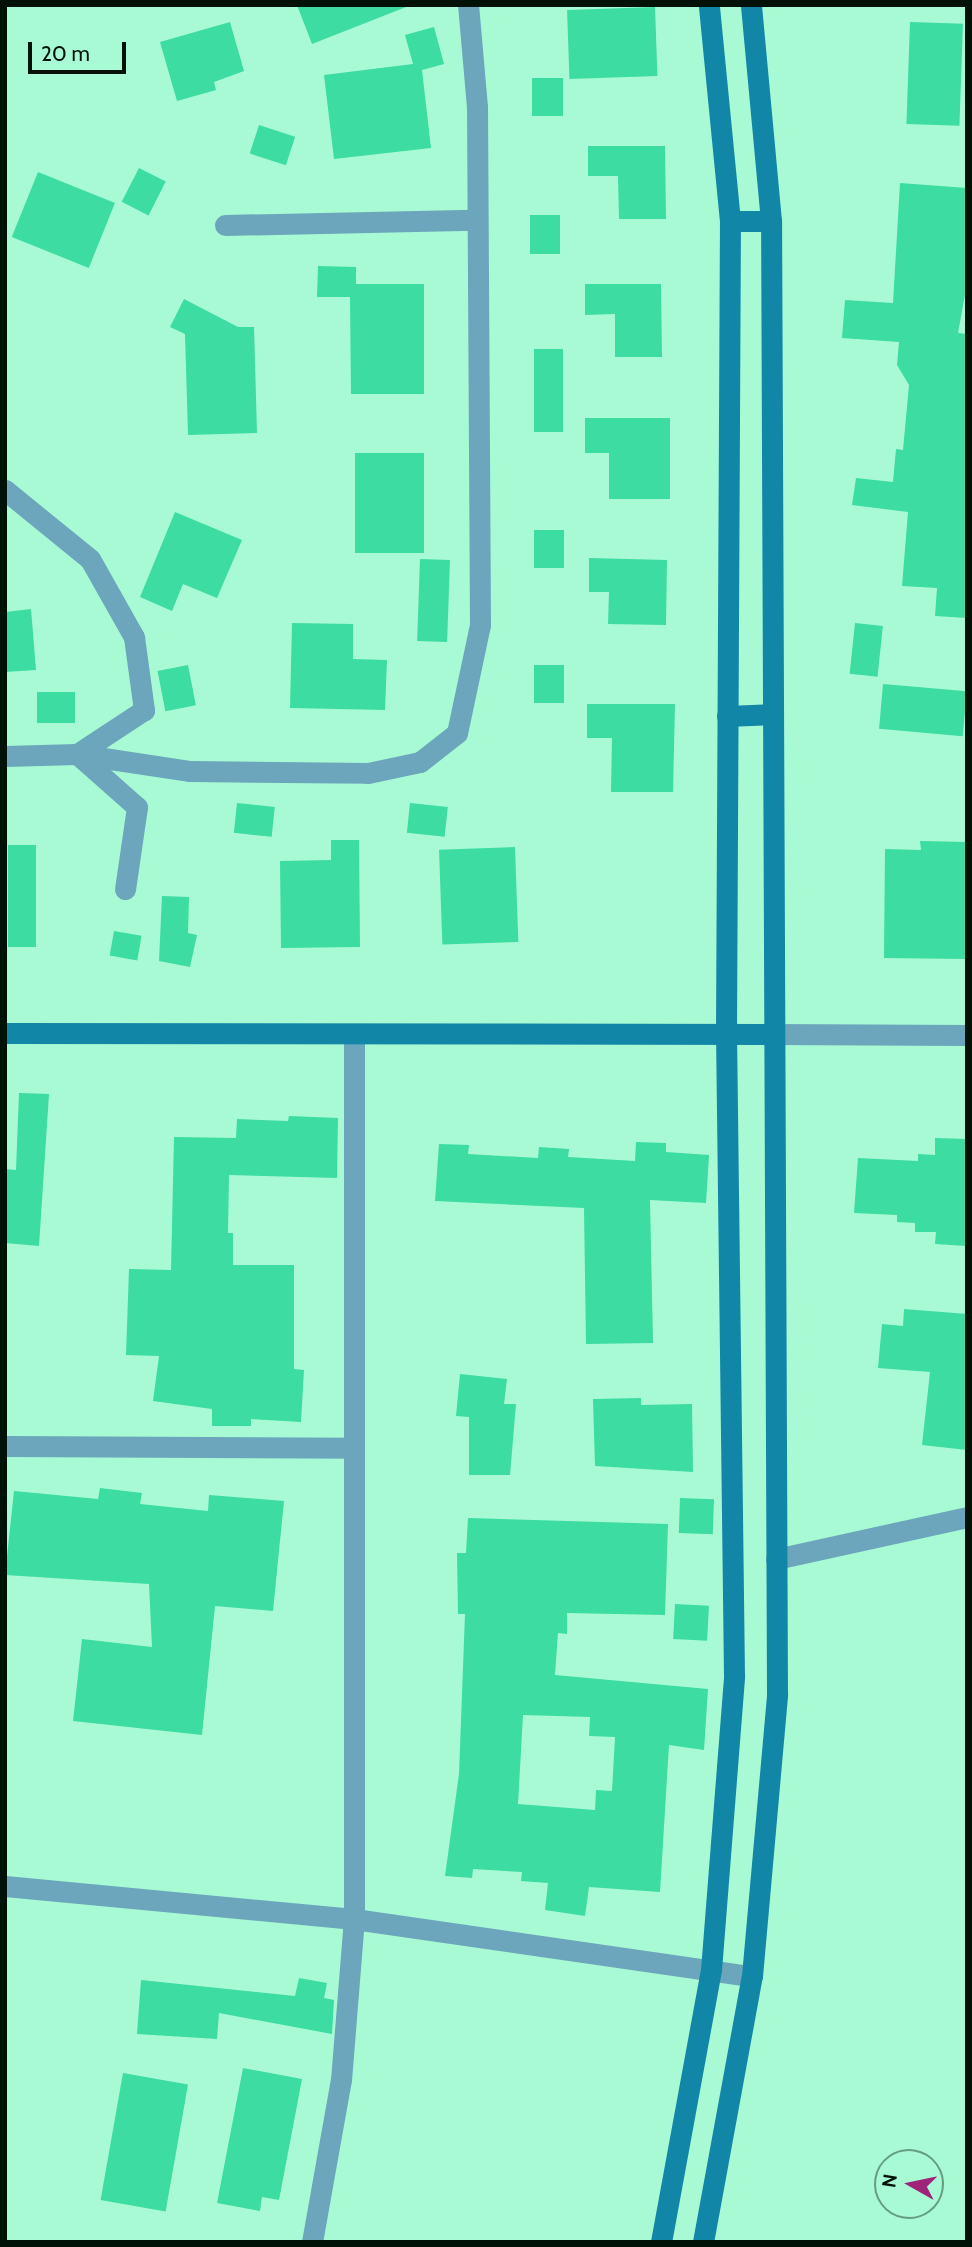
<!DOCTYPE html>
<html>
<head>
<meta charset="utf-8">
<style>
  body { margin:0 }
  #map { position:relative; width:972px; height:2247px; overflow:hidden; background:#a8fad4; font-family:Cabin,sans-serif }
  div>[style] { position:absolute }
  .building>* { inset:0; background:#3cdca2; transform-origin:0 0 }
  .street>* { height:21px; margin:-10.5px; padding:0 10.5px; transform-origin:10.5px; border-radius:10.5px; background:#6ba6bc }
  .secondary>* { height:21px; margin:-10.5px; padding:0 10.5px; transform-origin:10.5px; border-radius:10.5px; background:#1286a7 }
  span { translate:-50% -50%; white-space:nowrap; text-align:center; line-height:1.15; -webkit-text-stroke:5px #a8fad4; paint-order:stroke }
  .frame { position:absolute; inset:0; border:7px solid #001108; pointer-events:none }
  .north { position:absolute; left:874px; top:2149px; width:70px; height:70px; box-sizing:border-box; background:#a8fad4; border:2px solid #659d82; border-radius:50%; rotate:279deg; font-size:19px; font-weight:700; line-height:28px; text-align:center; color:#001108 }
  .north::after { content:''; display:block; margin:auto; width:24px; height:32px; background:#9f2378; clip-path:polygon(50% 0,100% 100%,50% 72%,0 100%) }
  .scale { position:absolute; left:28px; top:42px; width:98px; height:32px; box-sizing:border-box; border:4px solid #001108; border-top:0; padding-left:9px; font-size:21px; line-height:24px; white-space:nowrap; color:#001108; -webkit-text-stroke:5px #a8fad4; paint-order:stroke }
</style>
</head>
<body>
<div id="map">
  <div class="building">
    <i style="clip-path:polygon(297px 5px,406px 5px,406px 7px,312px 44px)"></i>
    <i style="left:655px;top:7px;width:69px;height:88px;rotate:88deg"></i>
    <i style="clip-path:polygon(230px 22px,244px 71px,214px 82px,216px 90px,177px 101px,160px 42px)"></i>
    <i style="left:910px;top:22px;width:53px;height:102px;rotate:2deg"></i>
    <i style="clip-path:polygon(434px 27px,444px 64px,422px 70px,431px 148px,334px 159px,324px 75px,413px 64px,405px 35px)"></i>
    <i style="left:532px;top:78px;width:31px;height:38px"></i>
    <i style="left:259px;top:125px;width:38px;height:30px;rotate:18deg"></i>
    <i style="clip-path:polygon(588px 146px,665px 146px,666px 219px,619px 219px,618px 176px,588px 176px)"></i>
    <i style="left:139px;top:168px;width:30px;height:38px;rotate:27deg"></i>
    <i style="left:38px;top:172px;width:83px;height:70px;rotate:22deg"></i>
    <i style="clip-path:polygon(900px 183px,967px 188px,967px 284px,958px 333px,967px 334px,967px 618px,935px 616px,937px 588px,902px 586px,908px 512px,852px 505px,856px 478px,893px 482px,896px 449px,903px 450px,909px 385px,897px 365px,899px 342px,842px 338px,845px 300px,893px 303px)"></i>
    <i style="left:530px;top:215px;width:30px;height:39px"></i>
    <i style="clip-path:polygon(318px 266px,356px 267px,356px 284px,424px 284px,424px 394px,351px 394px,350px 297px,317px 297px)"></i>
    <i style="clip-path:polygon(585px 284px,661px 284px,662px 357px,615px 357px,615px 314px,585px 315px)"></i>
    <i style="clip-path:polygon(184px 299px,238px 327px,254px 327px,257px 433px,188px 435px,185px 334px,170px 327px)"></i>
    <i style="left:534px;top:349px;width:29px;height:83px"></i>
    <i style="clip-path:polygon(585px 418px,670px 418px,670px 499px,609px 499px,609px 453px,585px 453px)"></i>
    <i style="left:355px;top:453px;width:69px;height:100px"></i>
    <i style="clip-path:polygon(175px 512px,242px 540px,217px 598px,183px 584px,172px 611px,140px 597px)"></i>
    <i style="left:534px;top:530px;width:30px;height:38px"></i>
    <i style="clip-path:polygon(589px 558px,667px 560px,666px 625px,608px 624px,609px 592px,589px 592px)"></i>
    <i style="left:420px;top:559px;width:30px;height:82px;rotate:2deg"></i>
    <i style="clip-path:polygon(31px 609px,36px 670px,5px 672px,5px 612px)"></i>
    <i style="clip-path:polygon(292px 623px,353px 624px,353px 659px,387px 660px,385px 710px,290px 708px)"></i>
    <i style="left:855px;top:623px;width:28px;height:51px;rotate:6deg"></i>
    <i style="left:188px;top:665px;width:41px;height:31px;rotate:79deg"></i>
    <i style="left:534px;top:665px;width:30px;height:38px"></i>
    <i style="left:883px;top:684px;width:84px;height:45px;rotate:5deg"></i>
    <i style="left:75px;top:692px;width:31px;height:38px;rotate:90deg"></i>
    <i style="clip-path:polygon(587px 704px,675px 704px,673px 792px,611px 792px,612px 738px,587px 738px)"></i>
    <i style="left:237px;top:803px;width:38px;height:30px;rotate:6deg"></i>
    <i style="left:410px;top:803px;width:38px;height:30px;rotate:6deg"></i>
    <i style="clip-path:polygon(331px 840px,359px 840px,360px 947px,281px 948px,280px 861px,331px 860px)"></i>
    <i style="clip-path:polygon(920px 841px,967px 842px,966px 959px,884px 958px,885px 849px,921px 850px)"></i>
    <i style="left:8px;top:845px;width:28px;height:102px"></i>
    <i style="left:515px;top:847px;width:95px;height:76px;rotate:88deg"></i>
    <i style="clip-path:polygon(162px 896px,189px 897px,188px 933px,197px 935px,190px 967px,159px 961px)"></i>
    <i style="left:114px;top:931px;width:28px;height:25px;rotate:10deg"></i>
    <i style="clip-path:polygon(19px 1093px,49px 1094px,39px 1246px,5px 1243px,5px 1169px,16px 1170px)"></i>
    <i style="clip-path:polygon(289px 1116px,338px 1118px,337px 1178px,229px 1175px,228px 1233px,233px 1233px,233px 1265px,294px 1265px,294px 1369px,304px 1370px,301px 1422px,251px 1419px,251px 1426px,212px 1426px,212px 1409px,153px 1401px,159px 1356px,126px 1355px,129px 1269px,171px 1270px,174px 1137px,236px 1138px,237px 1119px,288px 1121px)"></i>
    <i style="clip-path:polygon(935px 1138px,967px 1139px,967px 1246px,935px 1244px,936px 1232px,915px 1232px,915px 1223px,897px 1222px,897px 1215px,854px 1213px,858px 1158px,918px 1161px,918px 1154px,935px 1155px)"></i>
    <i style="clip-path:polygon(636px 1142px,666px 1143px,666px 1152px,709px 1155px,706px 1203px,650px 1200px,653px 1343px,586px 1344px,584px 1208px,435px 1201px,439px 1144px,469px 1145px,468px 1154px,538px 1158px,539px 1147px,569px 1149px,568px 1157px,635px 1161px)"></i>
    <i style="clip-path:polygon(904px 1309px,967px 1314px,967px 1450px,922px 1445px,930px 1372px,878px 1368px,882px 1324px,903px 1326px)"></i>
    <i style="clip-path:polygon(460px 1374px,507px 1379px,504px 1404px,516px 1404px,510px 1475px,469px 1475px,469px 1417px,456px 1416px)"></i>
    <i style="clip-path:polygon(641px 1398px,641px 1405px,692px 1404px,693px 1472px,595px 1466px,593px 1399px)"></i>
    <i style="clip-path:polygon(100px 1488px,142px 1493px,140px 1504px,208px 1511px,209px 1495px,284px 1501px,273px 1611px,215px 1606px,202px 1735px,73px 1721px,82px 1639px,152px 1647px,149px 1584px,5px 1575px,14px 1491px,98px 1499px)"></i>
    <i style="left:680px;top:1498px;width:34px;height:35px;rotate:2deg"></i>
    <i style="clip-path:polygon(evenodd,468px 1518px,668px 1524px,665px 1615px,567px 1613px,567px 1634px,558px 1633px,555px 1675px,708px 1689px,704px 1750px,669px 1745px,660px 1892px,589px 1887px,585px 1916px,545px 1910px,548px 1883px,521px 1881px,522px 1872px,473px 1869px,472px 1878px,445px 1876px,459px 1774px,465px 1614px,458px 1614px,457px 1553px,466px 1553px,468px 1518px,523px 1715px,590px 1717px,589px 1736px,615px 1737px,612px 1791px,596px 1790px,595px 1810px,518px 1804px,523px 1715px)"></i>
    <i style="left:675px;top:1604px;width:34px;height:35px;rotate:3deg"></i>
    <i style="clip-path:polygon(299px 1978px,327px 1983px,324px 1998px,334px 2000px,332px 2034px,219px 2013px,217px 2039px,137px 2034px,141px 1980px,295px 1996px)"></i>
    <i style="clip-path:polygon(243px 2068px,302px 2079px,279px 2200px,262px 2197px,260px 2211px,217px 2203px)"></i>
    <i style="left:123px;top:2073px;width:66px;height:129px;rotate:10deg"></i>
  </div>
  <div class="street">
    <i style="left:225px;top:225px;width:249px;rotate:-1.2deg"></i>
    <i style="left:5px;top:490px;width:109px;rotate:39.1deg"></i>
    <i style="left:90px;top:559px;width:90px;rotate:60.6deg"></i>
    <i style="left:134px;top:637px;width:74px;rotate:82.2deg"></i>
    <i style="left:144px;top:710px;width:80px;rotate:146.7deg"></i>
    <i style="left:77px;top:754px;width:80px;rotate:41.5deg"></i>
    <i style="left:137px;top:807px;width:83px;rotate:98.3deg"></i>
    <i style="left:5px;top:756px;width:72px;rotate:-1.6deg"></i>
    <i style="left:77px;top:754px;width:113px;rotate:8.6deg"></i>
    <i style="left:189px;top:771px;width:179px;rotate:0.6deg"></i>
    <i style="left:368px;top:773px;width:53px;rotate:-11.9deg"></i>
    <i style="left:420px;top:762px;width:47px;rotate:-38.1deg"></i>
    <i style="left:457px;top:733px;width:110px;rotate:-78deg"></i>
    <i style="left:480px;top:625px;width:518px;rotate:-90.33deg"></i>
    <i style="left:477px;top:107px;width:102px;rotate:-95deg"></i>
    <i style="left:771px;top:1034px;width:196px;rotate:0.3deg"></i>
    <i style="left:5px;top:1446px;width:349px;rotate:0.3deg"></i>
    <i style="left:776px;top:1559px;width:196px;rotate:-12.4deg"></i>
    <i style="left:5px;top:1886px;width:351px;rotate:5.4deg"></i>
    <i style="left:354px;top:1919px;width:402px;rotate:8.2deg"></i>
    <i style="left:312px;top:2242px;width:165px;rotate:-79.9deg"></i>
    <i style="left:341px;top:2080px;width:162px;rotate:-85.4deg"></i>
    <i style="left:354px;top:1919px;width:885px;rotate:-90deg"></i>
  </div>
  <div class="secondary">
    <i style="left:730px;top:221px;width:41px"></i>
    <i style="left:727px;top:716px;width:45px;rotate:-2.5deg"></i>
    <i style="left:5px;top:1033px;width:766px;rotate:0.07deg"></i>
    <i style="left:661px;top:2242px;width:277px;rotate:-79.6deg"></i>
    <i style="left:711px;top:1970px;width:295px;rotate:-85.5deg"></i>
    <i style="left:734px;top:1676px;width:642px;rotate:-90.71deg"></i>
    <i style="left:726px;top:1034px;width:813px;rotate:-89.72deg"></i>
    <i style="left:730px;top:221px;width:217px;rotate:-95.6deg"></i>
    <i style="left:703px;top:2242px;width:270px;rotate:-79.6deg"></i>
    <i style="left:752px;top:1976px;width:283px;rotate:-84.9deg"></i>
    <i style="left:777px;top:1694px;width:1473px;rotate:-90.23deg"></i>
    <i style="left:771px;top:221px;width:217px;rotate:-95.3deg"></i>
  </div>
  <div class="frame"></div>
  <div class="north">N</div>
  <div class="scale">20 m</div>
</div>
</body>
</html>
